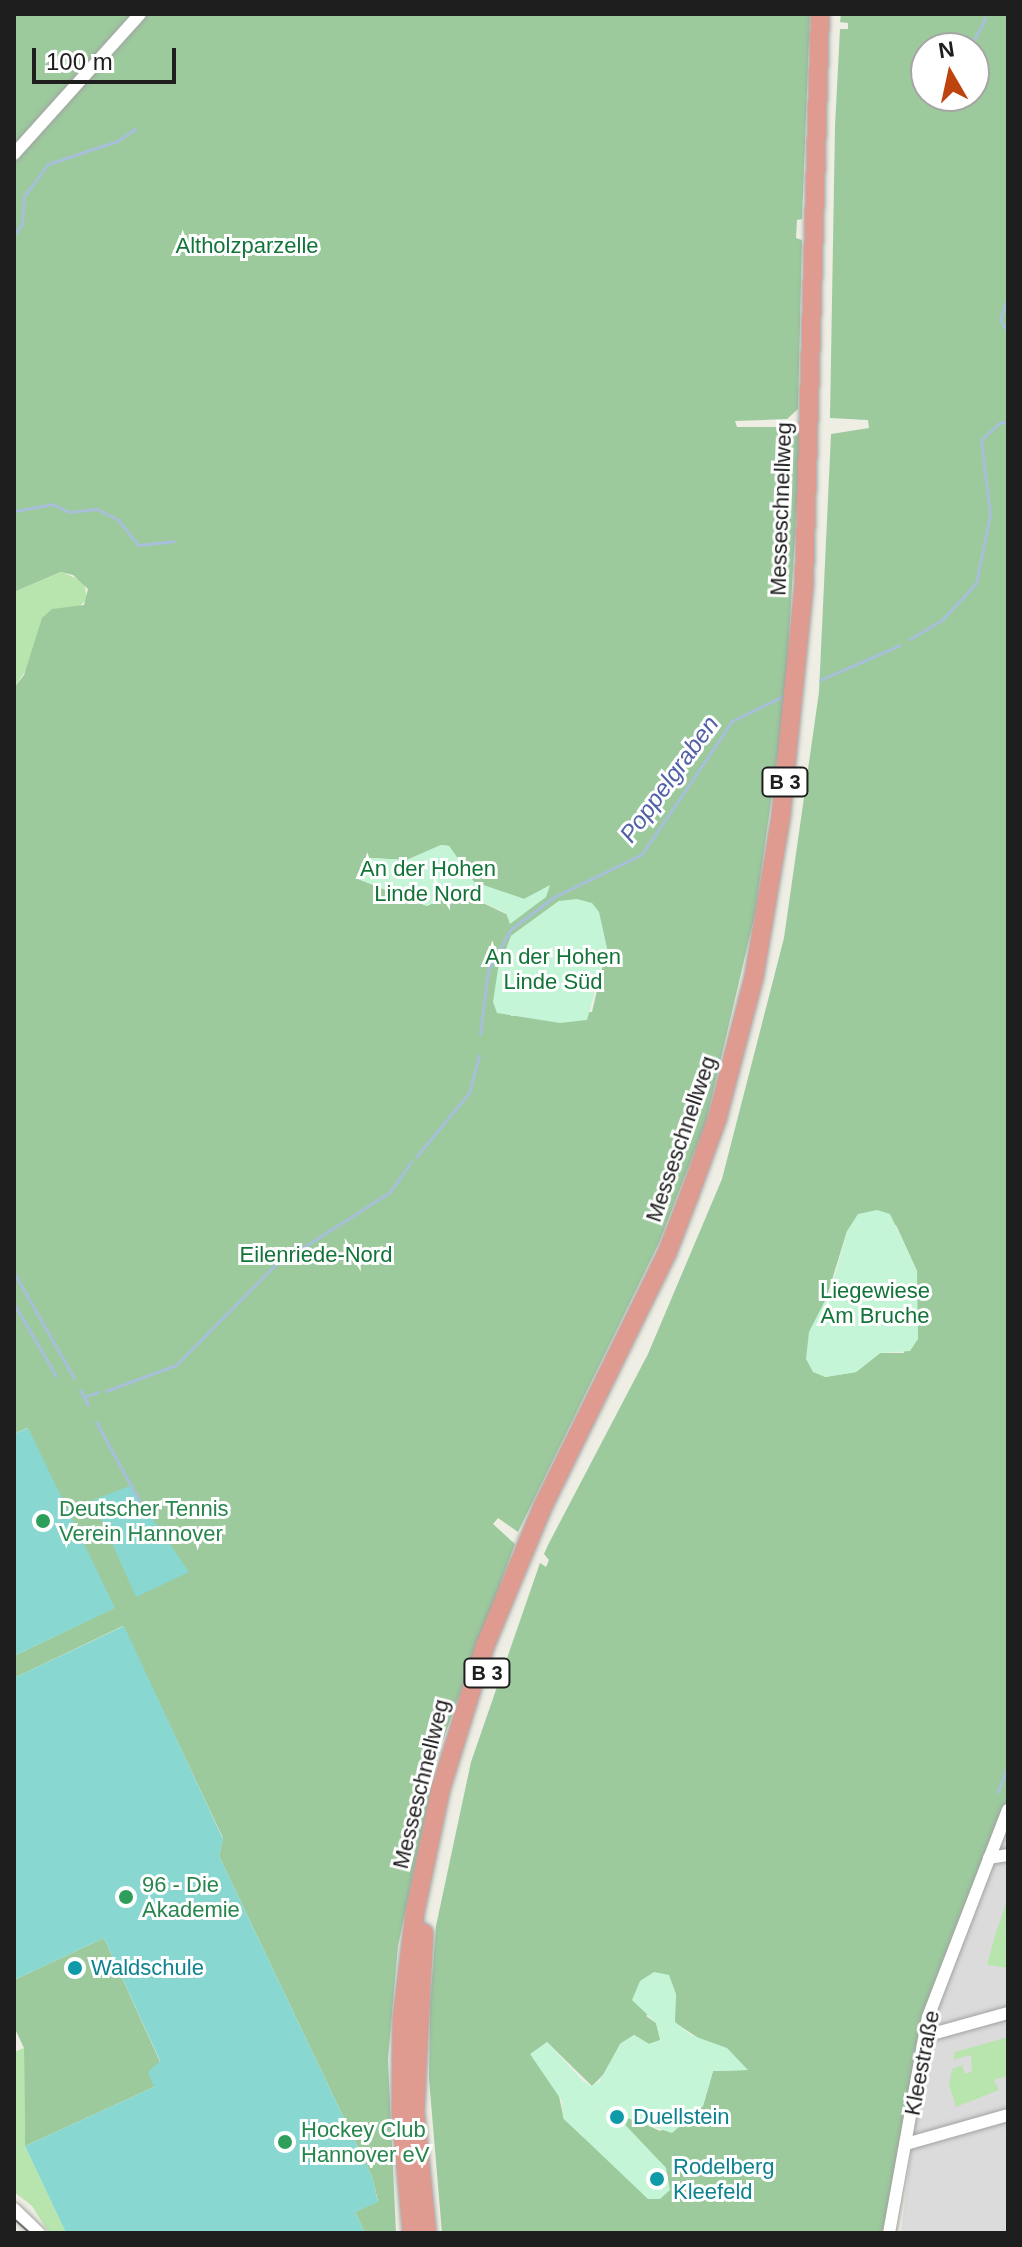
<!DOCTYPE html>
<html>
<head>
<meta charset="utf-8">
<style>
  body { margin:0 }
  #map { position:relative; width:1022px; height:2247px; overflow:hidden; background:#eeeee4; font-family:Helvetica,sans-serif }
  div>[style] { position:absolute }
  .residential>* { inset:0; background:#dcdbdb }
  .grass>* { inset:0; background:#b8e5ae }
  .forest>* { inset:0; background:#9cca9d }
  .park>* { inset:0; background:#c4f5d7 }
  .pitch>* { inset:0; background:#88d8d1 }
  .stream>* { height:3px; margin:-1.5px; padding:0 1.5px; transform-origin:1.5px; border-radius:1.5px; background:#a8bfd9 }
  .roads { filter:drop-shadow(0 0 2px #a2a2a2) drop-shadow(0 0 2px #a2a2a2) }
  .minor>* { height:12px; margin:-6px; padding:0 6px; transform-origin:6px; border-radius:6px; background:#fff }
  .highway>* { height:18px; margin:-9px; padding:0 9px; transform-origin:9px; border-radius:9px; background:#e09b91 }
  .tram>* { height:2px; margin:-1px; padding:0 1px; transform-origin:1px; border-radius:1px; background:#6c6c6c }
  .dots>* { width:22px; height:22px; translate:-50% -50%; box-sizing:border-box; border:4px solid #fff; border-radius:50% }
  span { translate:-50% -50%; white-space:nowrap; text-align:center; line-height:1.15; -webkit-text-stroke:6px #fff; paint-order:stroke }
  .shield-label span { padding:2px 6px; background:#fff; border:2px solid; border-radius:6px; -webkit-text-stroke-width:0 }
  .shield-label { font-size:20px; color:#1e1e1e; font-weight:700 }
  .park-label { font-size:22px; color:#137439 }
  .street-label { font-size:22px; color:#1e1e1e }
  .leisure-label { font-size:22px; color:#27864d }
  .left { translate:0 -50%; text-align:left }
  .culture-label { font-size:22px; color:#0d838f }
  .water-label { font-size:24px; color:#5161a6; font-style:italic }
  .frame { position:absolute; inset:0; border:16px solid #1e1e1e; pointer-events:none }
  .north { position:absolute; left:910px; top:32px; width:80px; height:80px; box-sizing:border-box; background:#fff; border:2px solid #a5a5a5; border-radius:50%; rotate:351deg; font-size:22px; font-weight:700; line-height:32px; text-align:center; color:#1e1e1e }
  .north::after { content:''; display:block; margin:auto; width:28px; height:36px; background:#bd440e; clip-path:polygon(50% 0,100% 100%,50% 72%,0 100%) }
  .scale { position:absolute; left:32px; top:48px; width:144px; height:36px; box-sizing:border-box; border:4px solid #1e1e1e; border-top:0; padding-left:10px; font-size:24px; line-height:28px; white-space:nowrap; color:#1e1e1e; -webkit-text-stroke:6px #fff; paint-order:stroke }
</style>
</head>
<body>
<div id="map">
  <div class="residential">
    <i style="clip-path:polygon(1008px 1810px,1008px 2233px,901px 2233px,925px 2036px)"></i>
  </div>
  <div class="grass">
    <i style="clip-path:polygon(62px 572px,84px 582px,87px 599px,78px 608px,68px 607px,14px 688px,14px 592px)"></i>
    <i style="clip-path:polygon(1008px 1898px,1008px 1968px,987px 1965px,996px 1932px)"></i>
    <i style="clip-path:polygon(1008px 2037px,1008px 2076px,994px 2080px,999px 2090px,956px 2107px,949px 2084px,952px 2069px,962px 2065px,965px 2074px,972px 2071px,971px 2055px,953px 2060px,955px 2052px)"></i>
    <i style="clip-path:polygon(24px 2048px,25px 2146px,66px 2233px,49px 2233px,32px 2206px,14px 2192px,14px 2052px)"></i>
  </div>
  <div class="forest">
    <i style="clip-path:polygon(evenodd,14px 14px,810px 14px,802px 219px,797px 220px,796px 238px,802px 240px,798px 409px,787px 419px,735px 421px,737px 427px,785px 427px,801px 434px,785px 704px,755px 914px,706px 1122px,659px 1243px,518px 1532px,498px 1518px,493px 1524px,515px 1544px,440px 1748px,398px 1946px,388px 2059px,396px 2233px,365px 2233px,355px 2212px,378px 2201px,372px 2177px,219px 1856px,223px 1838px,123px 1626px,14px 1678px,14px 1656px,114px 1608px,27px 1428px,14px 1434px,14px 688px,24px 675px,42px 618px,52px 609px,84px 605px,88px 589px,73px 575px,61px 572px,14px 592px,14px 14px,441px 845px,449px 846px,474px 882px,524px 899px,550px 887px,506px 914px,458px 891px,427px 906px,358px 879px,362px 863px,370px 858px,407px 860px,441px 845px,14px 14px,559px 901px,607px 948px,592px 1012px,511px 1016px,511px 936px,559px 901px)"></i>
    <i style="clip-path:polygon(evenodd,841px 14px,1008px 14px,1008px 1810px,928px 2017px,889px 2233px,442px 2233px,429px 2079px,430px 2006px,436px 1926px,471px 1762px,540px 1563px,546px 1567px,549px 1560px,544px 1554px,548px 1545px,648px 1354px,722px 1179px,784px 938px,819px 692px,831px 434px,869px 428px,868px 420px,830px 418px,835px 126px,840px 29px,848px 29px,848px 23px,840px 22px,841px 14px,926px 48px,974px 48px,974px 96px,926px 96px,926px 48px,841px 14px,896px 1225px,917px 1271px,904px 1353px,880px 1353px,856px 1372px,825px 1377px,823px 1309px,847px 1231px,896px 1225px,841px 14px,676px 1994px,674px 2022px,747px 2070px,713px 2071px,703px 2106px,660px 2131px,619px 2112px,614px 2115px,666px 2168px,582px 2136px,564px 2119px,547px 2042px,592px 2086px,612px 2066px,620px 2044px,634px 2035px,649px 2044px,661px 2040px,656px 2023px,646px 2016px,676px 1994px)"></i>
    <i style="clip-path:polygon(104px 1938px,160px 2062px,154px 2087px,25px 2146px,24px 2048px,14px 2027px,14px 1980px)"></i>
  </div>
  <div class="park">
    <i style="clip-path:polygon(441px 845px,449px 846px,474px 882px,524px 899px,550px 885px,546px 897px,510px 924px,506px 913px,458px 891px,427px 906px,358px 879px,362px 862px,370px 858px,407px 860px)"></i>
    <i style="clip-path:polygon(577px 899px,592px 903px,599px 912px,607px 948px,587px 1020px,560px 1023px,497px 1013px,493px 1002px,498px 969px,511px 936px,559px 901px)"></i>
    <i style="clip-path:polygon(877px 1210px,890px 1214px,917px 1271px,918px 1339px,910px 1351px,880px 1353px,856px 1372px,825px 1377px,813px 1372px,806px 1359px,809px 1332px,831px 1289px,847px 1231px,858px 1214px)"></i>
    <i style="clip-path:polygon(654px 1972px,669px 1975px,676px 1994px,675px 2022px,691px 2035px,727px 2048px,748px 2070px,713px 2071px,703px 2106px,672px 2133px,615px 2114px,666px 2168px,670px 2190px,660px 2199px,648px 2199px,563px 2118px,562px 2101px,530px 2054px,547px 2042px,583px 2081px,591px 2086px,599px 2082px,620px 2044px,634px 2035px,649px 2044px,660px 2040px,656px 2023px,632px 2000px,640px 1981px)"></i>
  </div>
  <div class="pitch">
    <i style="clip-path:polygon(28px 1428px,115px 1608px,14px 1656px,14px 1434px)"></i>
    <i style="clip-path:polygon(130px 1486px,189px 1572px,136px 1597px,93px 1500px)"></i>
    <i style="clip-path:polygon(124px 1626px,223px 1839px,219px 1856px,372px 2177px,378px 2202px,355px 2212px,365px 2233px,66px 2233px,25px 2146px,154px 2087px,148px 2072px,160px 2061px,104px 1938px,14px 1980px,14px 1678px)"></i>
  </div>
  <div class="stream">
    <i style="left:970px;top:48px;width:34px;rotate:-63deg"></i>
    <i style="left:14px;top:235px;width:14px;rotate:-54deg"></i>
    <i style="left:22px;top:224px;width:28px;rotate:-86deg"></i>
    <i style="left:24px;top:196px;width:40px;rotate:-53deg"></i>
    <i style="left:48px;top:164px;width:73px;rotate:-18.4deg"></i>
    <i style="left:117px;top:141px;width:22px;rotate:-34deg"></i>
    <i style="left:1008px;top:297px;width:23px;rotate:110deg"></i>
    <i style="left:1000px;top:319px;width:16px;rotate:60deg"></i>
    <i style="left:14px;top:511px;width:39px;rotate:-10deg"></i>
    <i style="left:52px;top:504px;width:19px;rotate:25deg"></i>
    <i style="left:69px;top:512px;width:28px;rotate:-6deg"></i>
    <i style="left:97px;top:509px;width:22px;rotate:27deg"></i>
    <i style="left:117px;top:519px;width:33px;rotate:51deg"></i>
    <i style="left:138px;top:545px;width:36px;rotate:-6deg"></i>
    <i style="left:910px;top:639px;width:37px;rotate:-31deg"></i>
    <i style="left:942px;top:620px;width:50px;rotate:-47.4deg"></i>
    <i style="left:976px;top:583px;width:70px;rotate:-78.5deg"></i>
    <i style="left:990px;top:514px;width:75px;rotate:-96.9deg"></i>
    <i style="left:981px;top:440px;width:25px;rotate:-43deg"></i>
    <i style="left:999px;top:423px;width:9px;rotate:-6deg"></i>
    <i style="left:820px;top:680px;width:87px;rotate:-23.6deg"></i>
    <i style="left:480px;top:1034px;width:64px;rotate:-82.9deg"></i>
    <i style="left:488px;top:970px;width:47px;rotate:-60.7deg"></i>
    <i style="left:511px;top:929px;width:54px;rotate:-36.7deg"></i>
    <i style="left:554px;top:897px;width:98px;rotate:-26deg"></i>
    <i style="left:642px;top:854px;width:161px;rotate:-55.9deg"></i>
    <i style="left:732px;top:721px;width:59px;rotate:-26.1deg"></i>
    <i style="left:416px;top:1157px;width:83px;rotate:-50.4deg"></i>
    <i style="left:469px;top:1093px;width:39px;rotate:-75deg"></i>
    <i style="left:14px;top:1273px;width:121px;rotate:60.3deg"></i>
    <i style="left:14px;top:1304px;width:83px;rotate:59.7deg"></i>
    <i style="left:80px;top:1390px;width:17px;rotate:62deg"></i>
    <i style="left:106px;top:1391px;width:75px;rotate:-20.4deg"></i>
    <i style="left:176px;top:1365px;width:139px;rotate:-45.3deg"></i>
    <i style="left:274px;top:1266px;width:138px;rotate:-32.5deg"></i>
    <i style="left:390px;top:1192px;width:37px;rotate:-55deg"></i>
    <i style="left:84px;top:1397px;width:15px;rotate:-20deg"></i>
    <i style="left:96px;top:1422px;width:91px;rotate:61.2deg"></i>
    <i style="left:998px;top:1792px;width:29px;rotate:-70deg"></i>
  </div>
  <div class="roads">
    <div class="minor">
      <i style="left:14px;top:154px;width:188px;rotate:-48deg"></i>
      <i style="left:989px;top:1858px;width:19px;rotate:-9deg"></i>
      <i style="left:925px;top:2036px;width:86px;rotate:-15.5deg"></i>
      <i style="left:906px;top:2144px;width:106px;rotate:-15.9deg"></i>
      <i style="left:14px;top:2209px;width:35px;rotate:44deg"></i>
      <i style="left:889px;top:2233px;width:219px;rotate:-79.8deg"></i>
      <i style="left:928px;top:2017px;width:222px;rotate:-68.9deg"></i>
    </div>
    <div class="highway">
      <i style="left:424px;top:1933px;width:180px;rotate:92.9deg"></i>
      <i style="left:415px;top:2113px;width:121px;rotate:84.3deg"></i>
      <i style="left:412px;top:2233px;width:121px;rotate:-95.2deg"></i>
      <i style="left:401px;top:2113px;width:94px;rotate:-89.4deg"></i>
      <i style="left:402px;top:2019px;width:108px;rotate:-83.1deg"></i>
      <i style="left:415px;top:1912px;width:127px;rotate:-78.2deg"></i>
      <i style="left:441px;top:1788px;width:149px;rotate:-72.8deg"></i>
      <i style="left:485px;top:1646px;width:152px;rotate:-67.5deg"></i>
      <i style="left:543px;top:1506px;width:282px;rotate:-63.9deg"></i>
      <i style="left:667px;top:1253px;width:61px;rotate:-68.9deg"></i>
      <i style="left:689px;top:1196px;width:82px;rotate:-70deg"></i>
      <i style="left:717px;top:1119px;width:147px;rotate:-75.4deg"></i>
      <i style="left:754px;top:977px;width:164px;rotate:-80.5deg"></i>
      <i style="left:781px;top:815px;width:233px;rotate:-84.3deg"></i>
      <i style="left:804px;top:583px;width:569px;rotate:-88.39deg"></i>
    </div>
  </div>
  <div class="tram">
    <i style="left:14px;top:2219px;width:21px;rotate:41deg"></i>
  </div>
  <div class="dots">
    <i style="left:43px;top:1521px;background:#2e9e5b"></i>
    <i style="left:126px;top:1897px;background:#2e9e5b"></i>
    <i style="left:75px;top:1968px;background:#0f9aa8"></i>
    <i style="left:617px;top:2117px;background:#0f9aa8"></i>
    <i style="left:285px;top:2142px;background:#2e9e5b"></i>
    <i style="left:657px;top:2179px;background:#0f9aa8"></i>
  </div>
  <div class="shield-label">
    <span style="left:785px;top:782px">B 3</span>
    <span style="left:487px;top:1673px">B 3</span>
  </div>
  <div class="park-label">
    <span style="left:247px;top:246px">Altholzparzelle</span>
    <span style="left:428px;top:881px">An der Hohen<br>Linde Nord</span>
    <span style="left:553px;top:969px">An der Hohen<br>Linde Süd</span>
    <span style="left:316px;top:1255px">Eilenriede-Nord</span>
    <span style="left:875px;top:1303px">Liegewiese<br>Am Bruche</span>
  </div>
  <div class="street-label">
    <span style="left:781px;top:509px;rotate:-88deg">Messeschnellweg</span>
    <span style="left:681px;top:1139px;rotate:-71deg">Messeschnellweg</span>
    <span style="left:421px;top:1784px;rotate:-76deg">Messeschnellweg</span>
    <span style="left:922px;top:2063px;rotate:-79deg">Kleestraße</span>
  </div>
  <div class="leisure-label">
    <span class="left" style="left:59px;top:1521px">Deutscher Tennis<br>Verein Hannover</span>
    <span class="left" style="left:142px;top:1897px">96 - Die<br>Akademie</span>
    <span class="left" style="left:301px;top:2142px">Hockey Club<br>Hannover eV</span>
  </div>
  <div class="culture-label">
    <span class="left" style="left:91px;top:1968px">Waldschule</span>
    <span class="left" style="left:633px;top:2117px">Duellstein</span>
    <span class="left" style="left:673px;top:2179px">Rodelberg<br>Kleefeld</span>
  </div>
  <div class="water-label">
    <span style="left:669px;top:779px;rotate:-54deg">Poppelgraben</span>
  </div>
  <div class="frame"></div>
  <div class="north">N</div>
  <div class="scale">100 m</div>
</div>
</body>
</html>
